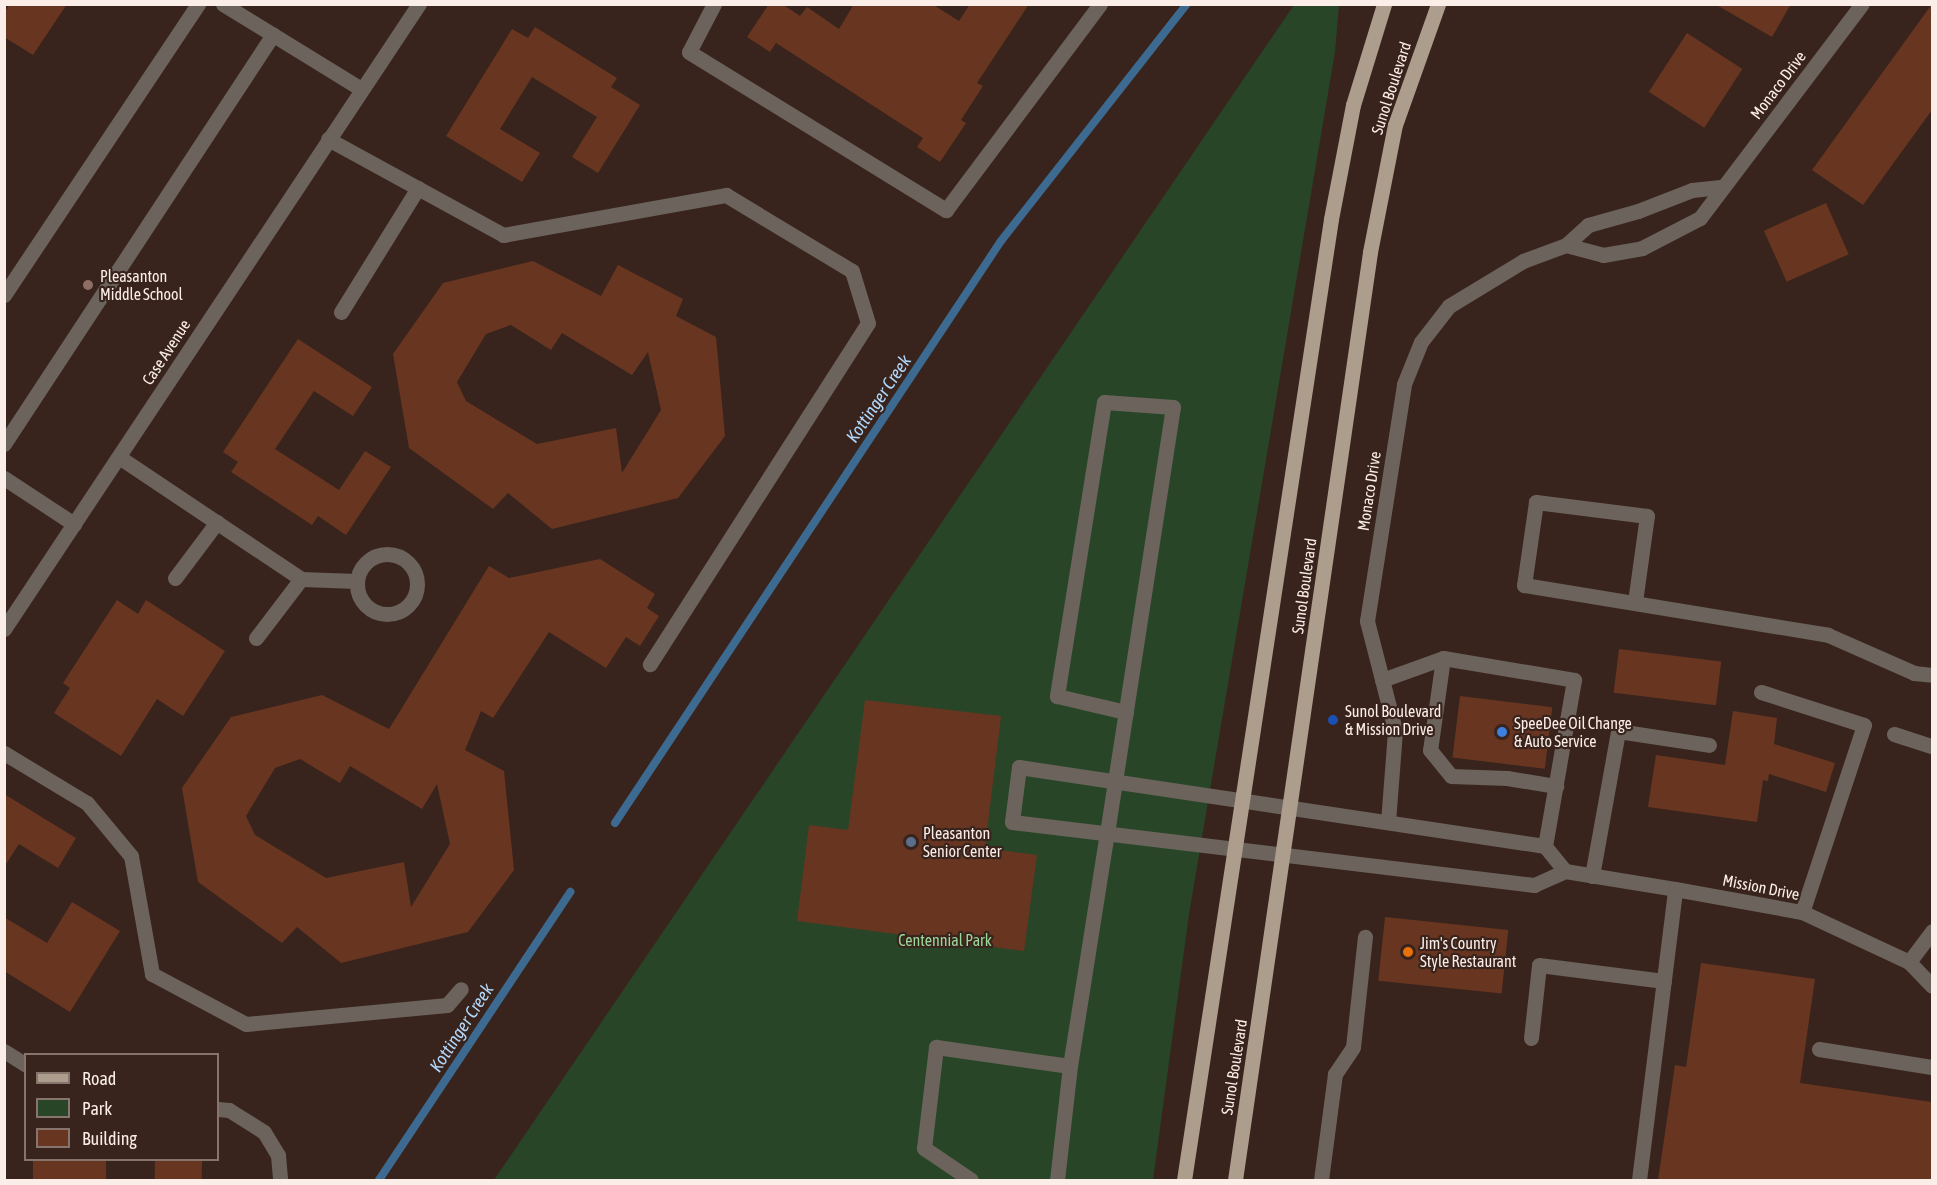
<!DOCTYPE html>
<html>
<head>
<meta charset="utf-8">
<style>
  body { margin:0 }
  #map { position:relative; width:1937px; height:1185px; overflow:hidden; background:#38241c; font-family:"Asap Condensed",sans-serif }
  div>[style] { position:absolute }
  .green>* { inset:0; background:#284627 }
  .stream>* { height:8px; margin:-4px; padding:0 4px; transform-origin:4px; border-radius:4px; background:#3d6a90 }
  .building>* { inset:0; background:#683521; transform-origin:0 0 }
  .minor>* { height:15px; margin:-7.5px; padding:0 7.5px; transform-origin:7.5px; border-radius:7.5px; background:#6b635c }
  .minor>.ring { margin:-7.5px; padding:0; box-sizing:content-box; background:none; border:15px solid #6b635c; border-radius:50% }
  .major>* { height:15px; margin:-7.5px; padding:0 7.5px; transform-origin:7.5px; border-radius:7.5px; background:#ad9d8d }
  .dots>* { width:16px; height:16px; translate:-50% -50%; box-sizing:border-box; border:3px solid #38241c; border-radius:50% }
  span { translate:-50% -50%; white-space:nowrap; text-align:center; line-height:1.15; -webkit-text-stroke:4.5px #38241c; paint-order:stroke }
  .street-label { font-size:16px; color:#fbede7 }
  .poi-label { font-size:16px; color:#fbede7 }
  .left { translate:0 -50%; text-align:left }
  .park-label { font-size:16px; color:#99d797 }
  .water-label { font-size:18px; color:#b0d7fb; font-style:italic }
  .frame { position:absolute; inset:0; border:6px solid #fbede7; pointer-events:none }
  .legend { position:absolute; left:24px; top:1053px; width:195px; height:108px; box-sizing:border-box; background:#38241c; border:2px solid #86746d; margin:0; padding:8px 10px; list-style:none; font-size:18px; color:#fbede7 }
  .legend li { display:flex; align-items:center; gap:12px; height:30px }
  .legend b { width:30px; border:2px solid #86746d }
</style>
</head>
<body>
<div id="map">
  <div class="green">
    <i style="clip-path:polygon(1294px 5px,1339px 5px,1335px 52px,1189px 914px,1153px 1180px,494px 1180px)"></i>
  </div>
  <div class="stream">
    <i style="left:615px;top:823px;width:698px;rotate:-56.45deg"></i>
    <i style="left:1001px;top:241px;width:301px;rotate:-51.9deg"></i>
    <i style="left:379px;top:1180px;width:346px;rotate:-56.4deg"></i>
  </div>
  <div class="building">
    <i style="clip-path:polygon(10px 4px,67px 4px,33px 55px,4px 37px,4px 13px)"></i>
    <i style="clip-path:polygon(769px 4px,782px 4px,800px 16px,807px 7px,839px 29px,854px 4px,932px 4px,959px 21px,970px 4px,1029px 4px,977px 83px,983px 86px,961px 120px,966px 123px,940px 162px,917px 147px,923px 138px,776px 43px,770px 52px,747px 37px)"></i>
    <i style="clip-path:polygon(1715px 4px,1791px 4px,1772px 37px)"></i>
    <i style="clip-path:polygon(1932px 4px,1932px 110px,1863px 205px,1812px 170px)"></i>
    <i style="clip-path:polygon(535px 27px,617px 78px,611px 87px,640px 105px,598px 173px,572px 157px,597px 117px,532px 77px,500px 129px,540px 153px,522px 182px,446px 136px,512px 29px,528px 38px)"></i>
    <i style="left:1687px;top:33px;width:66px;height:70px;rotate:33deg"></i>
    <i style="left:1826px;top:203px;width:56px;height:68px;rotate:66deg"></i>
    <i style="clip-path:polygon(evenodd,533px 261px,601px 296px,618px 265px,683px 299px,676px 316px,716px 337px,725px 436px,678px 498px,552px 529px,508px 493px,493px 509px,409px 448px,393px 354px,443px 283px,533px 261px,511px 325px,551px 350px,562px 333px,632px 375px,648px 352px,661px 410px,622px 473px,616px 428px,537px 444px,466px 401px,457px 382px,486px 334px,511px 325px)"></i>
    <i style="clip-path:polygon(298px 339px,372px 387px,353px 416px,314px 391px,275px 449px,339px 490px,365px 451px,391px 467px,346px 535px,318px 516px,312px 525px,231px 472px,238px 462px,223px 452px)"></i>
    <i style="clip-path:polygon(evenodd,600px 559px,655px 594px,647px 608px,659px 616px,640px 646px,626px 637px,606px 668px,549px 632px,493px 718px,481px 711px,465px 750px,504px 771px,514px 870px,468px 932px,341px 963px,297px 927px,282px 943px,198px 882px,182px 788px,231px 717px,322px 695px,389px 729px,489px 566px,509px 578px,600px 559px,300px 759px,340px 783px,350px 766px,422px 809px,437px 784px,450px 844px,411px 907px,404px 862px,326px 878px,255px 835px,246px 816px,275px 768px,300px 759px)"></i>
    <i style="clip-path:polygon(117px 600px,138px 614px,146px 600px,225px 651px,183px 716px,157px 699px,121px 756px,54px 713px,70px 688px,63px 683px)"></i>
    <i style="left:1619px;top:649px;width:103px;height:44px;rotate:7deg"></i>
    <i style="left:1460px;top:696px;width:93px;height:62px;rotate:7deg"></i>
    <i style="clip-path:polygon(865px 700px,1001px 716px,985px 848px,1037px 855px,1024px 951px,797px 921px,809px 825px,848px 830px)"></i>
    <i style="clip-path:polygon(1733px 711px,1777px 718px,1774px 744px,1835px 763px,1826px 792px,1769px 774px,1768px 781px,1763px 780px,1757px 822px,1648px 807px,1656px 755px,1725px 765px)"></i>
    <i style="clip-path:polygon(4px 794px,76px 838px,58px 868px,19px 844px,4px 867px)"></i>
    <i style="clip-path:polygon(72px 902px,120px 931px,70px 1012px,4px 971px,4px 917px,47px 943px)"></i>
    <i style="left:1385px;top:917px;width:124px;height:64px;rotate:6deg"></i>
    <i style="clip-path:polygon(1701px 963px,1815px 979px,1800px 1083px,1932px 1102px,1932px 1180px,1658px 1180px,1675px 1065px,1686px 1067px)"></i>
    <i style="left:33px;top:1160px;width:73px;height:20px"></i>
    <i style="left:155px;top:1160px;width:47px;height:20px;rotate:1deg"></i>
  </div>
  <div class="minor">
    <i style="left:223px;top:4px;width:162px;rotate:31.6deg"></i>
    <i style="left:714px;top:4px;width:54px;rotate:117.5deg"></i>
    <i style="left:689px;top:52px;width:302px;rotate:31.6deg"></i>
    <i style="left:946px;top:210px;width:257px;rotate:-53.2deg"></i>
    <i style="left:328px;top:139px;width:200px;rotate:28.7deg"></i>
    <i style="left:503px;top:235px;width:227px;rotate:-10.2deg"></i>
    <i style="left:726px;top:195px;width:147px;rotate:31.1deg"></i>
    <i style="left:852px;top:271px;width:54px;rotate:72.9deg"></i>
    <i style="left:868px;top:323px;width:405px;rotate:122.6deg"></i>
    <i style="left:1566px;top:245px;width:38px;rotate:15deg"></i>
    <i style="left:1603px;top:255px;width:40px;rotate:-10deg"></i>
    <i style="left:1642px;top:248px;width:65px;rotate:-27.3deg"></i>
    <i style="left:1700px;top:218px;width:268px;rotate:-52.9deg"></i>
    <i style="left:4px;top:295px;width:350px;rotate:-56.3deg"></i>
    <i style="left:341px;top:312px;width:146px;rotate:-58.2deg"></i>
    <i style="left:4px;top:444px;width:490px;rotate:-56.7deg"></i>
    <i style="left:119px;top:457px;width:219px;rotate:33.8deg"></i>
    <i style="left:301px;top:579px;width:56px;rotate:2deg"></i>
    <i style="left:4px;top:478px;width:84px;rotate:33.3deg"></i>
    <i class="ring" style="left:357px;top:554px;width:45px;height:45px"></i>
    <i style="left:175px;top:578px;width:70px;rotate:-53.1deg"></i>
    <i style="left:1635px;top:602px;width:87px;rotate:-82.1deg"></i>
    <i style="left:1647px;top:516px;width:112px;rotate:-172.8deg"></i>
    <i style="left:1536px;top:502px;width:84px;rotate:98.2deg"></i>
    <i style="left:1524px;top:585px;width:308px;rotate:9.3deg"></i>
    <i style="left:1828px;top:635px;width:94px;rotate:23.8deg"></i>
    <i style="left:1914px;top:673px;width:18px;rotate:6deg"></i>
    <i style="left:4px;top:629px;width:750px;rotate:-56.42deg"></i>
    <i style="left:256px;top:638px;width:74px;rotate:-52.7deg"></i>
    <i style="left:1443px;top:658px;width:93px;rotate:98deg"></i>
    <i style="left:1430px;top:750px;width:33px;rotate:51deg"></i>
    <i style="left:1451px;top:776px;width:56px;rotate:2deg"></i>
    <i style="left:1507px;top:778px;width:50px;rotate:9.3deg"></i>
    <i style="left:1382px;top:680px;width:65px;rotate:-19.8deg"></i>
    <i style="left:1443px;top:658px;width:133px;rotate:9.5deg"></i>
    <i style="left:1574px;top:680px;width:169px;rotate:99.9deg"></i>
    <i style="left:1761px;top:692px;width:108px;rotate:17.8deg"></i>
    <i style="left:1864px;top:725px;width:197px;rotate:108.3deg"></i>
    <i style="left:1894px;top:734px;width:40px;rotate:18deg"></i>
    <i style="left:4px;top:753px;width:97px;rotate:31.1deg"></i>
    <i style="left:87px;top:803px;width:69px;rotate:50.3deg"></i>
    <i style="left:131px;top:856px;width:120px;rotate:79.9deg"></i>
    <i style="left:152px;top:974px;width:106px;rotate:28deg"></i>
    <i style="left:246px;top:1024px;width:202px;rotate:-5.4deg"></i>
    <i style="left:447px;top:1005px;width:21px;rotate:-49deg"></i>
    <i style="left:1388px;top:822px;width:92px;rotate:-85.6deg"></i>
    <i style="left:1395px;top:730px;width:113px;rotate:-104.4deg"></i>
    <i style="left:1367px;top:621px;width:240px;rotate:-81.1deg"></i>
    <i style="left:1404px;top:384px;width:45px;rotate:-68deg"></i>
    <i style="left:1421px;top:342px;width:46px;rotate:-52.1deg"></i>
    <i style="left:1449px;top:306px;width:87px;rotate:-31.3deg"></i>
    <i style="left:1523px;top:261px;width:46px;rotate:-20.4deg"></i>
    <i style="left:1566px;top:245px;width:30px;rotate:-42deg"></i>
    <i style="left:1588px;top:225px;width:52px;rotate:-15.6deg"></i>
    <i style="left:1638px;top:211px;width:58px;rotate:-21.3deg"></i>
    <i style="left:1692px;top:190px;width:31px;rotate:-6deg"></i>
    <i style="left:1565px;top:871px;width:32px;rotate:-129deg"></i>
    <i style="left:1545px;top:846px;width:532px;rotate:-171.46deg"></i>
    <i style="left:1019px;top:767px;width:55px;rotate:97.3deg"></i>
    <i style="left:1012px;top:822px;width:526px;rotate:6.88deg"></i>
    <i style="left:1534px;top:885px;width:34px;rotate:-24deg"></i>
    <i style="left:1565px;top:871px;width:111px;rotate:9.3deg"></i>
    <i style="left:1675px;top:889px;width:129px;rotate:10.3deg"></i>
    <i style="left:1802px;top:912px;width:118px;rotate:25deg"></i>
    <i style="left:1909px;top:962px;width:33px;rotate:46deg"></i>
    <i style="left:1592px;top:876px;width:147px;rotate:-79.8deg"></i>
    <i style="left:1618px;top:731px;width:92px;rotate:8.7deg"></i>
    <i style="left:1909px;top:962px;width:39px;rotate:-53deg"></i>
    <i style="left:1531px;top:1038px;width:73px;rotate:-83.7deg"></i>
    <i style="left:1539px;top:965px;width:126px;rotate:7.3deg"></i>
    <i style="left:1819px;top:1049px;width:114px;rotate:9.1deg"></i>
    <i style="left:4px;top:1051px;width:26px;rotate:32deg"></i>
    <i style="left:218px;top:1109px;width:11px;rotate:5deg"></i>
    <i style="left:229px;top:1110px;width:41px;rotate:32.2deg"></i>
    <i style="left:264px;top:1132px;width:27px;rotate:59deg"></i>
    <i style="left:278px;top:1155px;width:25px;rotate:85deg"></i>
    <i style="left:971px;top:1180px;width:57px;rotate:-145.8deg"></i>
    <i style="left:924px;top:1148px;width:102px;rotate:-83.2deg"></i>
    <i style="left:936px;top:1047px;width:135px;rotate:8.1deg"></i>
    <i style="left:1057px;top:1180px;width:115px;rotate:-83.5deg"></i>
    <i style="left:1070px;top:1066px;width:236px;rotate:-81deg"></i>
    <i style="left:1107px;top:833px;width:431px;rotate:-81.2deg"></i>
    <i style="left:1173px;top:407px;width:69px;rotate:-175.9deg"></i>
    <i style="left:1104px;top:402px;width:298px;rotate:99.1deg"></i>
    <i style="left:1057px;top:696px;width:71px;rotate:13.1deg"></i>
    <i style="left:1321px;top:1180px;width:107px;rotate:-82.5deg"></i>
    <i style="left:1335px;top:1074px;width:32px;rotate:-56deg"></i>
    <i style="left:1353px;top:1047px;width:111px;rotate:-83.8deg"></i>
    <i style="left:1639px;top:1180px;width:293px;rotate:-82.9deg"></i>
  </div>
  <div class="major">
    <i style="left:1184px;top:1180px;width:972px;rotate:-81.3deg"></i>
    <i style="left:1331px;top:219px;width:116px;rotate:-79.1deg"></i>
    <i style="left:1353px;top:105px;width:106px;rotate:-72.9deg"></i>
    <i style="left:1235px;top:1180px;width:938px;rotate:-81.72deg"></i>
    <i style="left:1370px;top:252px;width:129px;rotate:-78.9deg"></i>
    <i style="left:1395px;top:125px;width:128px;rotate:-70.4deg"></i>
  </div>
  <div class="dots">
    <i style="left:88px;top:285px;background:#8d6e63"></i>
    <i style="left:1333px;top:720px;background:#1a4fb4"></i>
    <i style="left:1502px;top:732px;background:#3f7fe0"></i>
    <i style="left:911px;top:842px;background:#5c6f8a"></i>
    <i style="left:1408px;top:952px;background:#e8710a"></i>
  </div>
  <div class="street-label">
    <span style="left:1778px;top:85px;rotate:-53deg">Monaco Drive</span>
    <span style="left:1391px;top:88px;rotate:-72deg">Sunol Boulevard</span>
    <span style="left:166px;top:352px;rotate:-57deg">Case Avenue</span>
    <span style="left:1369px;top:491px;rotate:-81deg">Monaco Drive</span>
    <span style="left:1304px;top:586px;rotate:-82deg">Sunol Boulevard</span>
    <span style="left:1761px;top:887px;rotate:11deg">Mission Drive</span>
    <span style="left:1234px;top:1067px;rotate:-81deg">Sunol Boulevard</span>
  </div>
  <div class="poi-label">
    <span class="left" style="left:100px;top:285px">Pleasanton<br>Middle School</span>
    <span class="left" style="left:1345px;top:720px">Sunol Boulevard<br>&amp; Mission Drive</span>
    <span class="left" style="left:1514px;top:732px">SpeeDee Oil Change<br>&amp; Auto Service</span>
    <span class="left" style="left:923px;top:842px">Pleasanton<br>Senior Center</span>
    <span class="left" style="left:1420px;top:952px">Jim's Country<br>Style Restaurant</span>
  </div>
  <div class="park-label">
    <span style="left:945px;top:940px">Centennial Park</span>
  </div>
  <div class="water-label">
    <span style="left:879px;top:399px;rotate:-56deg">Kottinger Creek</span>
    <span style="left:462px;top:1028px;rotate:-57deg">Kottinger Creek</span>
  </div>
  <div class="frame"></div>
  <ul class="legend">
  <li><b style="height:8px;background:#ad9d8d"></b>Road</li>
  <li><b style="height:16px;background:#284627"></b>Park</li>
  <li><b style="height:16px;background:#683521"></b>Building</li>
  </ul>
</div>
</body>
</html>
